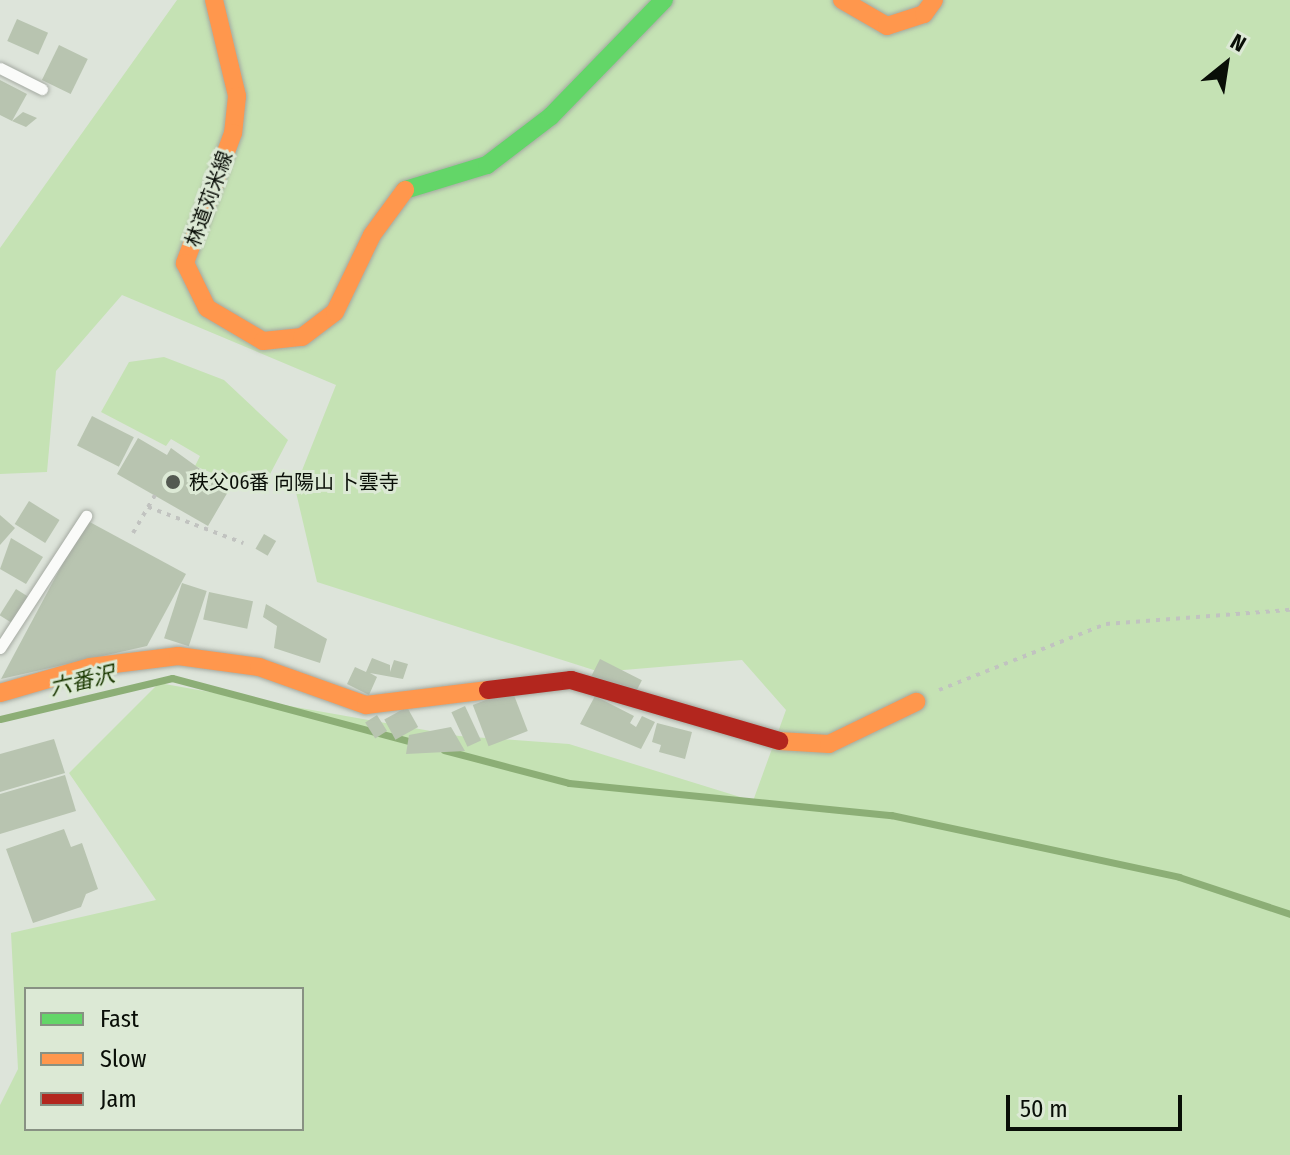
<!DOCTYPE html>
<html>
<head>
<meta charset="utf-8">
<style>
  body { margin:0 }
  #map { position:relative; width:1290px; height:1155px; overflow:hidden; background:#dde4da; font-family:"Fira Sans Condensed","Noto Sans JP",sans-serif }
  div>[style] { position:absolute }
  .green>* { inset:0; background:#c5e2b4 }
  .stream>* { height:7px; margin:-3.5px; padding:0 3.5px; transform-origin:3.5px; border-radius:3.5px; background:#8cae76 }
  .building>* { inset:0; background:#b8c4b0; transform-origin:0 0 }
  .path>* { height:4px; margin-top:-2px; transform-origin:0; background:repeating-linear-gradient(90deg,#c1c3c0 0 4px,transparent 0 10px) }
  .roads { filter:drop-shadow(0 0 2px #a4a9a1) drop-shadow(0 0 2px #a4a9a1) }
  .lane>* { height:11px; margin:-5.5px; padding:0 5.5px; transform-origin:5.5px; border-radius:5.5px; background:#fafbf9 }
  .fast>* { height:18px; margin:-9px; padding:0 9px; transform-origin:9px; border-radius:9px; background:#63d668 }
  .slow>* { height:18px; margin:-9px; padding:0 9px; transform-origin:9px; border-radius:9px; background:#ff974d }
  .jam>* { height:18px; margin:-9px; padding:0 9px; transform-origin:9px; border-radius:9px; background:#b3261e }
  .dots>* { width:22px; height:22px; translate:-50% -50%; box-sizing:border-box; border:4px solid #dce9d5; border-radius:50% }
  span { translate:-50% -50%; white-space:nowrap; text-align:center; line-height:1.15; -webkit-text-stroke:6px #dce9d5; paint-order:stroke }
  .street-label { font-size:20px; color:#090e07 }
  .poi-label { font-size:20px; color:#090e07 }
  .left { translate:0 -50%; text-align:left }
  .water-label { font-size:22px; color:#1a3800; font-style:italic }
  .legend { position:absolute; left:24px; top:987px; width:280px; height:144px; box-sizing:border-box; background:#dce9d5; border:2px solid #889183; margin:0; padding:10px 14px; list-style:none; font-size:24px; color:#090e07 }
  .legend li { display:flex; align-items:center; gap:16px; height:40px }
  .legend b { width:40px; border:2px solid #889183 }
  .north { position:absolute; left:1186px; top:24px; width:80px; height:80px; -webkit-text-stroke:6px #dce9d5; paint-order:stroke; rotate:30deg; font-size:22px; font-weight:700; line-height:32px; text-align:center; color:#090e07 }
  .north::after { content:''; display:block; margin:auto; width:28px; height:36px; background:#090e07; clip-path:polygon(50% 0,100% 100%,50% 72%,0 100%) }
  .scale { position:absolute; left:1006px; top:1095px; width:176px; height:36px; box-sizing:border-box; border:4px solid #090e07; border-top:0; padding-left:10px; font-size:24px; line-height:28px; white-space:nowrap; color:#090e07; -webkit-text-stroke:6px #dce9d5; paint-order:stroke }
</style>
</head>
<body>
<div id="map">
  <div class="green">
    <i style="clip-path:polygon(evenodd,177px 0,1290px 0,1290px 1155px,0 1155px,0 1105px,18px 1069px,11px 933px,156px 900px,69px 773px,159px 683px,459px 736px,569px 744px,753px 801px,786px 710px,742px 660px,600px 672px,317px 582px,295px 488px,336px 385px,122px 295px,56px 371px,47px 472px,0 474px,0 248px,177px 0,26px 989px,302px 989px,302px 1129px,26px 1129px,26px 989px)"></i>
    <i style="clip-path:polygon(164px 357px,224px 380px,288px 440px,260px 493px,195px 466px,200px 456px,171px 439px,166px 446px,101px 412px,129px 362px)"></i>
  </div>
  <div class="stream">
    <i style="left:0;top:719px;width:177px;rotate:-13.4deg"></i>
    <i style="left:172px;top:678px;width:253px;rotate:14.9deg"></i>
    <i style="left:444px;top:750px;width:129px;rotate:14.8deg"></i>
    <i style="left:569px;top:783px;width:324px;rotate:5.7deg"></i>
    <i style="left:891px;top:815px;width:295px;rotate:12.1deg"></i>
    <i style="left:1179px;top:877px;width:117px;rotate:18.4deg"></i>
  </div>
  <div class="building">
    <i style="left:17px;top:19px;width:34px;height:24px;rotate:24deg"></i>
    <i style="left:59px;top:45px;width:32px;height:39px;rotate:26deg"></i>
    <i style="clip-path:polygon(0 80px,27px 94px,12px 121px,0 115px)"></i>
    <i style="clip-path:polygon(23px 112px,37px 118px,26px 127px,12px 121px)"></i>
    <i style="left:92px;top:416px;width:47px;height:33px;rotate:27deg"></i>
    <i style="clip-path:polygon(138px 438px,167px 455px,171px 448px,229px 490px,208px 526px,117px 474px)"></i>
    <i style="left:29px;top:501px;width:36px;height:27px;rotate:32deg"></i>
    <i style="clip-path:polygon(0 515px,15px 528px,0 545px)"></i>
    <i style="clip-path:polygon(86px 520px,186px 574px,147px 646px,1px 679px)"></i>
    <i style="left:264px;top:534px;width:14px;height:17px;rotate:30deg"></i>
    <i style="clip-path:polygon(11px 538px,43px 557px,26px 584px,0 569px)"></i>
    <i style="left:182px;top:583px;width:26px;height:58px;rotate:18deg"></i>
    <i style="left:16px;top:589px;width:15px;height:31px;rotate:32deg"></i>
    <i style="left:209px;top:592px;width:45px;height:28px;rotate:12deg"></i>
    <i style="clip-path:polygon(266px 604px,327px 639px,320px 663px,274px 648px,277px 626px,263px 617px)"></i>
    <i style="clip-path:polygon(372px 658px,390px 665px,390px 672px,394px 660px,408px 664px,403px 679px,370px 673px,377px 677px,369px 695px,347px 684px,355px 667px,366px 672px)"></i>
    <i style="left:600px;top:659px;width:47px;height:19px;rotate:27deg"></i>
    <i style="left:512px;top:690px;width:44px;height:42px;rotate:69deg"></i>
    <i style="clip-path:polygon(595px 696px,634px 716px,630px 723px,636px 727px,642px 716px,655px 722px,641px 749px,580px 724px)"></i>
    <i style="left:465px;top:706px;width:38px;height:15px;rotate:65deg"></i>
    <i style="left:407px;top:707px;width:23px;height:26px;rotate:61deg"></i>
    <i style="left:377px;top:715px;width:19px;height:14px;rotate:58deg"></i>
    <i style="clip-path:polygon(657px 723px,692px 732px,685px 759px,659px 752px,661px 745px,652px 742px)"></i>
    <i style="clip-path:polygon(451px 727px,465px 751px,406px 754px,409px 735px)"></i>
    <i style="clip-path:polygon(54px 739px,65px 773px,0 792px,0 754px)"></i>
    <i style="clip-path:polygon(65px 775px,76px 811px,0 834px,0 794px)"></i>
    <i style="clip-path:polygon(64px 829px,71px 847px,82px 843px,98px 889px,86px 894px,81px 907px,33px 923px,6px 849px)"></i>
  </div>
  <div class="path">
    <i style="left:148px;top:507px;width:102px;rotate:20.8deg"></i>
    <i style="left:133px;top:533px;width:44px;rotate:-59.9deg"></i>
    <i style="left:939px;top:690px;width:180px;rotate:-21.6deg"></i>
    <i style="left:1106px;top:624px;width:185px;rotate:-4.4deg"></i>
  </div>
  <div class="roads">
    <div class="lane">
      <i style="left:0;top:68px;width:47px;rotate:26.6deg"></i>
      <i style="left:0;top:648px;width:158px;rotate:-56.9deg"></i>
    </div>
    <div class="fast">
      <i style="left:405px;top:190px;width:86px;rotate:-17deg"></i>
      <i style="left:487px;top:165px;width:81px;rotate:-37.4deg"></i>
      <i style="left:551px;top:116px;width:162px;rotate:-45.8deg"></i>
    </div>
    <div class="slow">
      <i style="left:214px;top:0;width:99px;rotate:76.5deg"></i>
      <i style="left:237px;top:96px;width:37px;rotate:96deg"></i>
      <i style="left:233px;top:133px;width:139px;rotate:110.3deg"></i>
      <i style="left:185px;top:263px;width:50px;rotate:63.9deg"></i>
      <i style="left:207px;top:308px;width:65px;rotate:30.5deg"></i>
      <i style="left:263px;top:341px;width:39px;rotate:-6deg"></i>
      <i style="left:302px;top:337px;width:41px;rotate:-37.1deg"></i>
      <i style="left:335px;top:312px;width:85px;rotate:-64.3deg"></i>
      <i style="left:372px;top:235px;width:56px;rotate:-53.7deg"></i>
      <i style="left:842px;top:0;width:52px;rotate:30deg"></i>
      <i style="left:887px;top:26px;width:39px;rotate:-18deg"></i>
      <i style="left:924px;top:14px;width:17px;rotate:-54deg"></i>
      <i style="left:0;top:693px;width:94px;rotate:-16.1deg"></i>
      <i style="left:90px;top:667px;width:89px;rotate:-7.1deg"></i>
      <i style="left:178px;top:656px;width:82px;rotate:7.7deg"></i>
      <i style="left:259px;top:667px;width:114px;rotate:19.6deg"></i>
      <i style="left:366px;top:705px;width:123px;rotate:-7deg"></i>
      <i style="left:779px;top:741px;width:50px;rotate:3.4deg"></i>
      <i style="left:829px;top:744px;width:97px;rotate:-25.8deg"></i>
    </div>
    <div class="jam">
      <i style="left:488px;top:690px;width:84px;rotate:-6.9deg"></i>
      <i style="left:571px;top:680px;width:217px;rotate:16.3deg"></i>
    </div>
  </div>
  <div class="dots">
    <i style="left:173px;top:482px;background:#535951"></i>
  </div>
  <div class="street-label">
    <span style="left:209px;top:199px;rotate:-70deg">林道苅米線</span>
  </div>
  <div class="poi-label">
    <span class="left" style="left:189px;top:482px">秩父06番 向陽山 卜雲寺</span>
  </div>
  <div class="water-label">
    <span style="left:82px;top:681px;rotate:-13deg">六番沢</span>
  </div>
  <ul class="legend">
  <li><b style="height:10px;background:#63d668"></b>Fast</li>
  <li><b style="height:10px;background:#ff974d"></b>Slow</li>
  <li><b style="height:10px;background:#b3261e"></b>Jam</li>
  </ul>
  <div class="north">N</div>
  <div class="scale">50 m</div>
</div>
</body>
</html>
